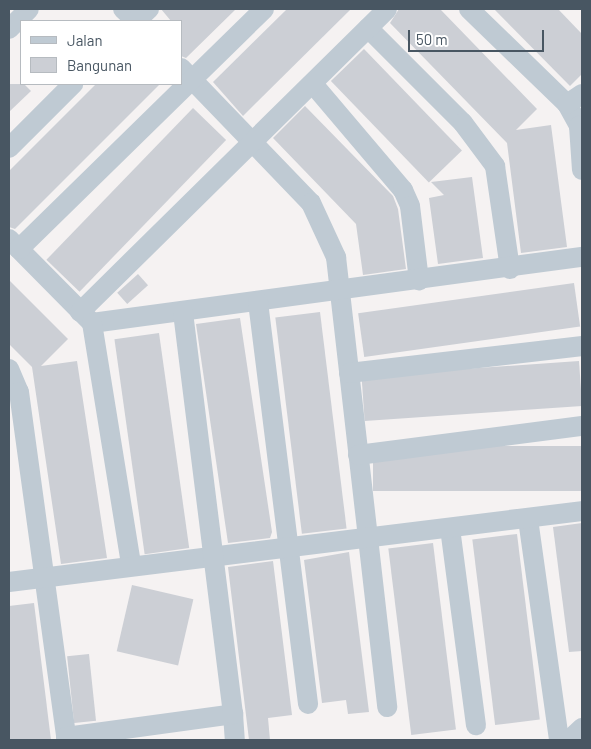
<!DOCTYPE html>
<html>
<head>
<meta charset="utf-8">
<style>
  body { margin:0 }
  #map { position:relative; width:591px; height:749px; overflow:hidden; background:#f5f2f2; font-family:Barlow,sans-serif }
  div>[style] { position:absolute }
  .building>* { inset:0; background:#cccfd5; transform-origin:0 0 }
  .minor>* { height:20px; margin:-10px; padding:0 10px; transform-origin:10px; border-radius:10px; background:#bfcad3 }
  span { translate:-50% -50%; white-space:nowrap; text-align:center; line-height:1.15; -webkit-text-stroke:4.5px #fff; paint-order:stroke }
  .frame { position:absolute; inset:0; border:10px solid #485662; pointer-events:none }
  .legend { position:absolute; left:20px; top:20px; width:162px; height:65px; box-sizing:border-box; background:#fff; border:1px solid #b6bbc0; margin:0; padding:6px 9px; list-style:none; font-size:15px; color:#485662 }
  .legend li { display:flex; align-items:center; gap:10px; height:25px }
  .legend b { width:25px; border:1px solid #b6bbc0 }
  .scale { position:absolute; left:408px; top:30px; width:136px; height:22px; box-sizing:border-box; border:2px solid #485662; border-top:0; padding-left:6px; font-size:15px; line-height:18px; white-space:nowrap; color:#485662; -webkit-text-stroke:4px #fff; paint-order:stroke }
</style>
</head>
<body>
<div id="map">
  <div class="building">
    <i style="clip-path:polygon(161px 9px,236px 9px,186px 58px,181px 56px,181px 21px,171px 21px)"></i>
    <i style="clip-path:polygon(287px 9px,351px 9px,243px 116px,213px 82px)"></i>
    <i style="clip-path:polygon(399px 9px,440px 9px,537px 109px,516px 130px,551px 125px,567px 247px,521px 253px,507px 143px,390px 23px)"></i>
    <i style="clip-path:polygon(494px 9px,558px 9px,582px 34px,582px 74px,570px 86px)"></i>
    <i style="left:364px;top:49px;width:141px;height:46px;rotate:46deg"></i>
    <i style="clip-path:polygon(9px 84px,24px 84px,31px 91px,9px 112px)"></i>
    <i style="clip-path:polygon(96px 84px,160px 84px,15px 229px,9px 227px,9px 171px)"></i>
    <i style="clip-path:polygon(305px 106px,393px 196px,398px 209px,406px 269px,363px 275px,356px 224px,273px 138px)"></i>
    <i style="left:193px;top:108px;width:46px;height:211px;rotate:44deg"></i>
    <i style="clip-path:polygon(472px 177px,483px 258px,438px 264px,429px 198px,444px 195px,431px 182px)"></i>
    <i style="left:138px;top:274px;width:15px;height:28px;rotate:48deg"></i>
    <i style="clip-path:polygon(9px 280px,68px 339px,41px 366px,77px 361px,107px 558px,61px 564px,32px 367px,9px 344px)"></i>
    <i style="left:574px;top:283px;width:44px;height:218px;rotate:82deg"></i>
    <i style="left:320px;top:312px;width:218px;height:45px;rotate:83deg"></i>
    <i style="clip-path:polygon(240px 318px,272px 532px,270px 538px,228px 543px,196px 324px)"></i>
    <i style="left:159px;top:333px;width:217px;height:45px;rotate:82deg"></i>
    <i style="left:579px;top:361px;width:45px;height:218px;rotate:86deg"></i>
    <i style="left:582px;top:446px;width:45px;height:209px;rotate:90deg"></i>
    <i style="clip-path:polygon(582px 523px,582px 651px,569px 652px,553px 527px)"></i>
    <i style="left:517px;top:534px;width:187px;height:45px;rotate:83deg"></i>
    <i style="left:433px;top:543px;width:188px;height:45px;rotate:83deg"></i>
    <i style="clip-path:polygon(349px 552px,369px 712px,348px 714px,346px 700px,322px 703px,304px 560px)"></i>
    <i style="clip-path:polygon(273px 561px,292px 715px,268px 718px,270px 740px,249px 740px,228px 567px)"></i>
    <i style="left:132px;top:585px;width:63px;height:68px;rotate:13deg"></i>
    <i style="clip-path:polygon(34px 603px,51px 740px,9px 740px,9px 606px)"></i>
    <i style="left:89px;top:654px;width:67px;height:22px;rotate:84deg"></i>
  </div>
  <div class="minor">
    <i style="left:123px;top:9px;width:18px;rotate:43deg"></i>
    <i style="left:136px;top:21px;width:18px;rotate:-43deg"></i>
    <i style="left:469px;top:9px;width:136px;rotate:44.1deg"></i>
    <i style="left:567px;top:104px;width:25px;rotate:61deg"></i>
    <i style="left:579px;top:126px;width:3px;rotate:-18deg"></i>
    <i style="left:368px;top:28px;width:134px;rotate:45deg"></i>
    <i style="left:463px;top:123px;width:54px;rotate:53.3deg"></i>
    <i style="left:495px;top:166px;width:104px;rotate:81.7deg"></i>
    <i style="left:9px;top:29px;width:28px;rotate:-45deg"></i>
    <i style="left:181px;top:68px;width:187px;rotate:46.1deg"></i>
    <i style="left:311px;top:203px;width:60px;rotate:65.2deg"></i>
    <i style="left:336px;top:257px;width:453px;rotate:83.5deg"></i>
    <i style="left:313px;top:84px;width:139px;rotate:49.7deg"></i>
    <i style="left:403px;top:190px;width:17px;rotate:66deg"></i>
    <i style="left:410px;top:206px;width:75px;rotate:83.1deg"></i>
    <i style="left:567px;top:104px;width:18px;rotate:-34deg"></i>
    <i style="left:579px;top:126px;width:44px;rotate:86.1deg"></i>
    <i style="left:9px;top:148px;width:91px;rotate:-45deg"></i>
    <i style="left:9px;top:239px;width:118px;rotate:45.3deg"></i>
    <i style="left:92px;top:323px;width:494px;rotate:-7.7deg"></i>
    <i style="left:19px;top:249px;width:343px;rotate:-44.4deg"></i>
    <i style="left:258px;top:302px;width:405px;rotate:82.9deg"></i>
    <i style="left:80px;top:312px;width:431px;rotate:-44.6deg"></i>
    <i style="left:92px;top:323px;width:244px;rotate:80.8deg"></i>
    <i style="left:9px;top:369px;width:25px;rotate:67deg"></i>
    <i style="left:19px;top:392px;width:348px;rotate:82.2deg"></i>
    <i style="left:349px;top:373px;width:235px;rotate:-6.6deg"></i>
    <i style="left:358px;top:455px;width:226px;rotate:-7.4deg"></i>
    <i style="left:528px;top:519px;width:223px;rotate:82deg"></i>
    <i style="left:450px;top:528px;width:199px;rotate:82.5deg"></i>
    <i style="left:9px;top:582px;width:577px;rotate:-7.06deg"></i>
    <i style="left:233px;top:714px;width:26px;rotate:86deg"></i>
    <i style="left:67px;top:740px;width:3px;rotate:-108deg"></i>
    <i style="left:66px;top:737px;width:169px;rotate:-7.8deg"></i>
    <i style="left:233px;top:714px;width:405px;rotate:-97.1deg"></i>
    <i style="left:569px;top:740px;width:18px;rotate:-43deg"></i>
  </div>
  <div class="frame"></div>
  <ul class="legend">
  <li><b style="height:6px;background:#bfcad3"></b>Jalan</li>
  <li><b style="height:14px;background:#cccfd5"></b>Bangunan</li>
  </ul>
  <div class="scale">50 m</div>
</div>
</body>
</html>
